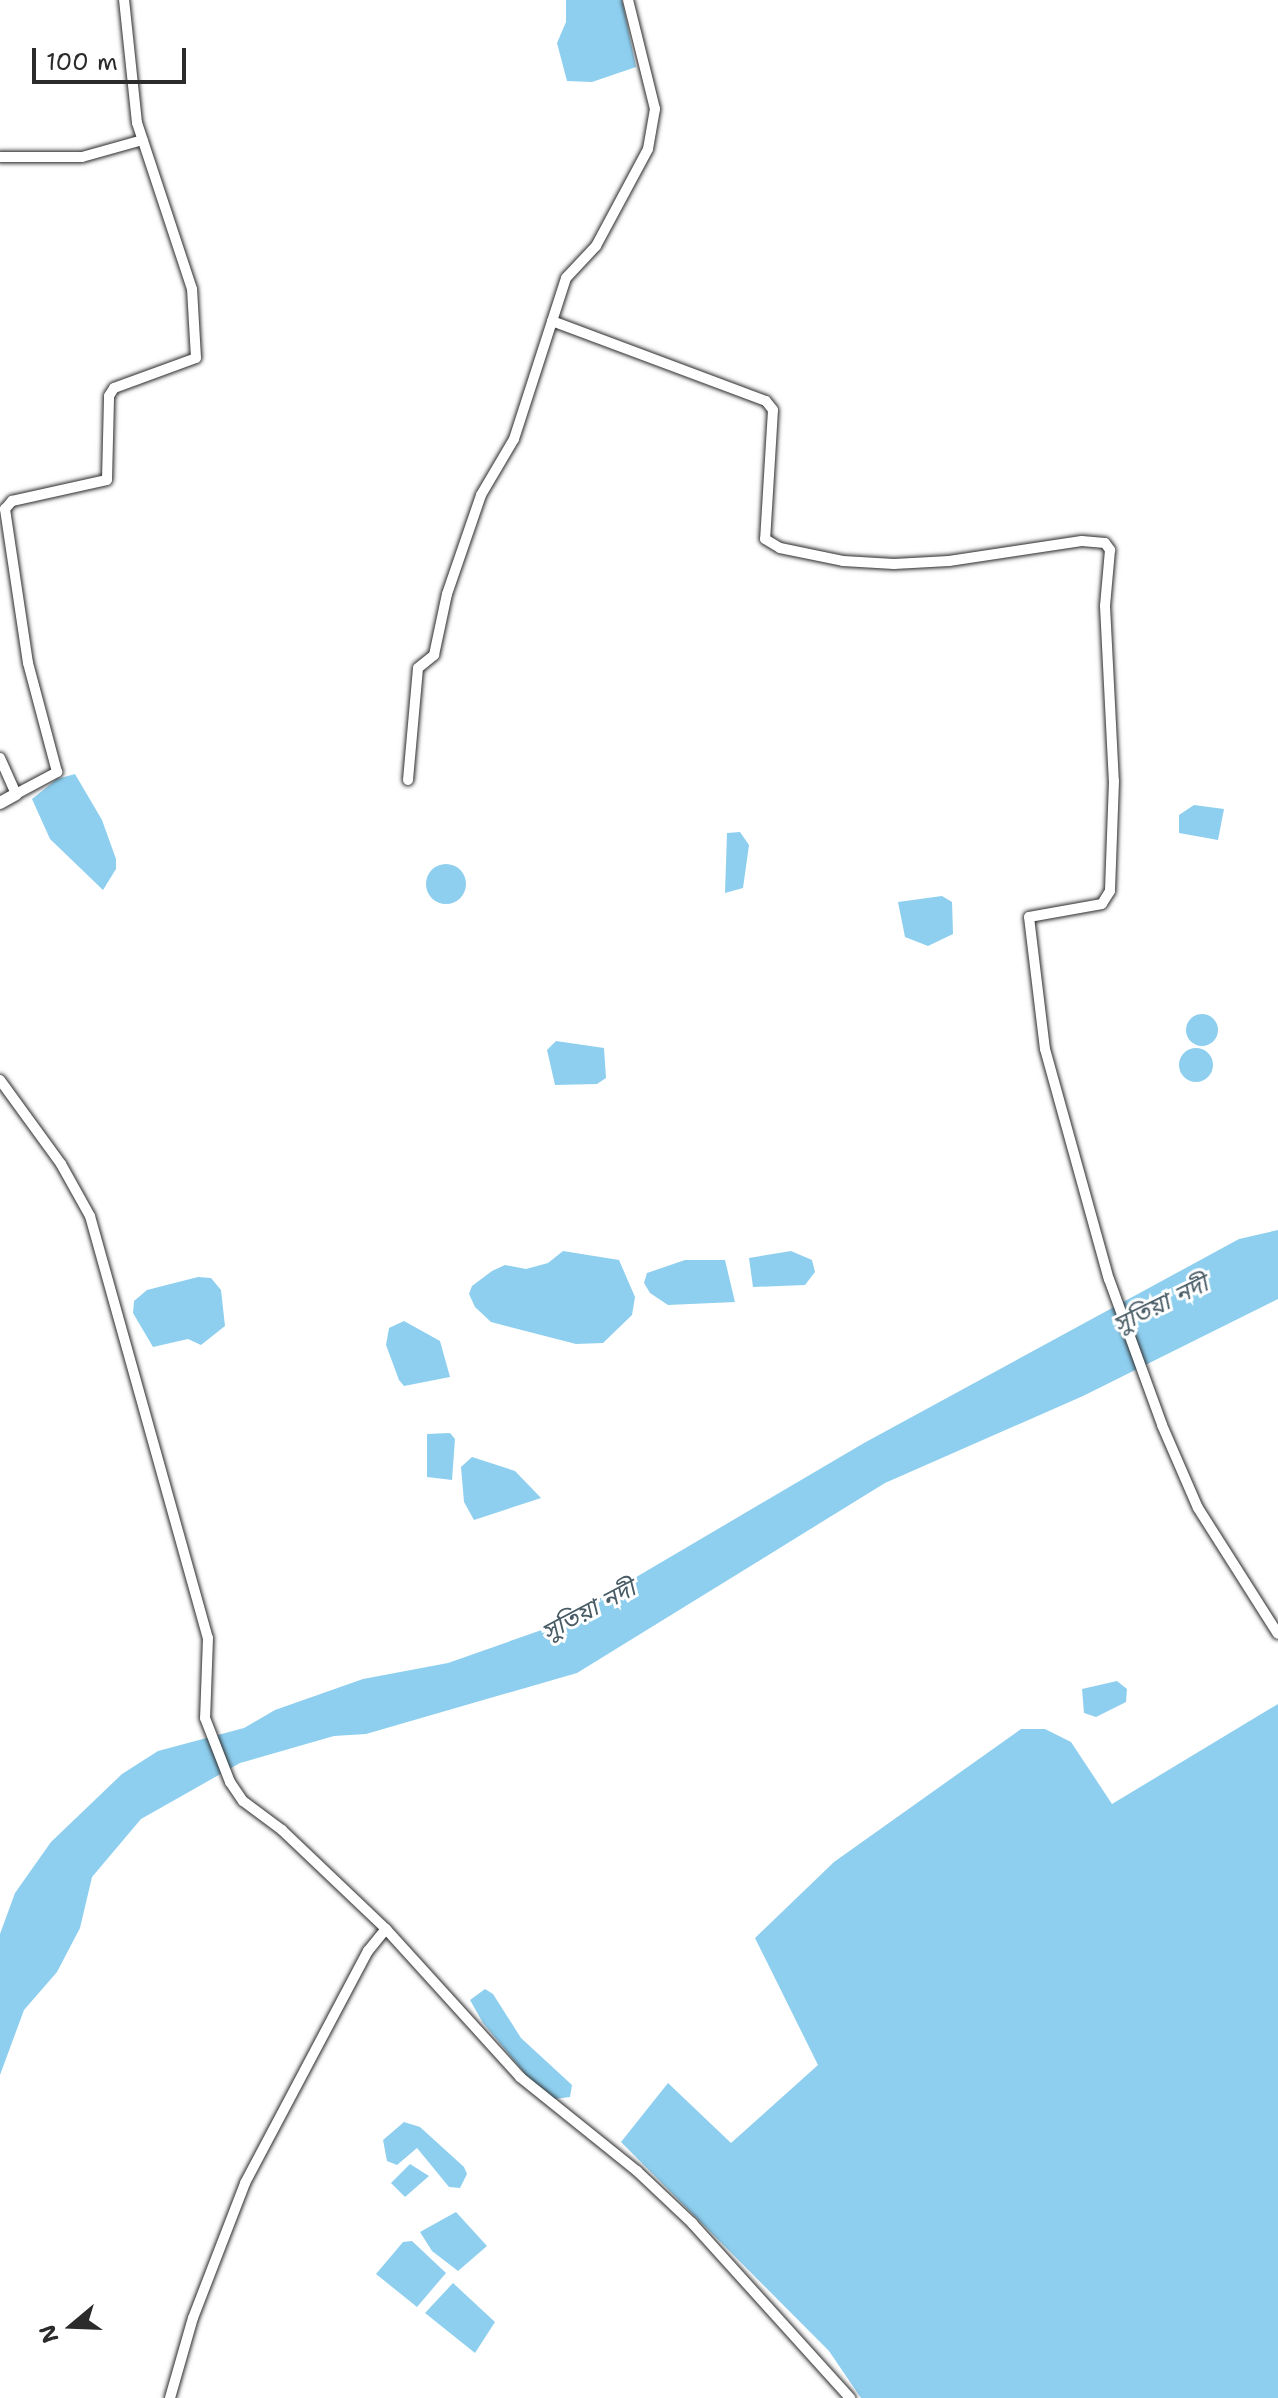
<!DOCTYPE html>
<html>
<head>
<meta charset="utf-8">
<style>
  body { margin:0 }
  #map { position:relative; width:1278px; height:2398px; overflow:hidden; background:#fff; font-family:"Shantell Sans","Noto Sans Bengali",sans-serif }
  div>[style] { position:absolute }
  .water>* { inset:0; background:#8ecfef }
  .round { border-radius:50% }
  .roads { filter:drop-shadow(0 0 2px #2b2b2b) drop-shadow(0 0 2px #2b2b2b) }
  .minor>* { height:10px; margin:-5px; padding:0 5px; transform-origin:5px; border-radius:5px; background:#fff }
  .tertiary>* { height:12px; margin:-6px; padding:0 6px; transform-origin:6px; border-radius:6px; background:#fff }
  span { translate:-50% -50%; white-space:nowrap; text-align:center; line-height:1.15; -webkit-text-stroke:6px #fff; paint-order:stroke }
  .water-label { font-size:24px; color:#495c66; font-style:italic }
  .north { position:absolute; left:32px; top:2286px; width:80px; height:80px; -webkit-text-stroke:6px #fff; paint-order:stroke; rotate:251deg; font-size:22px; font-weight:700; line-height:32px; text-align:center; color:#2b2b2b }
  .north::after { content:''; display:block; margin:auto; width:28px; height:36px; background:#2b2b2b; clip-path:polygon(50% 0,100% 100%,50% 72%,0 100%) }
  .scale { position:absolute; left:32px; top:48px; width:154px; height:36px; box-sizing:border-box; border:4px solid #2b2b2b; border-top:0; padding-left:10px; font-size:24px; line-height:28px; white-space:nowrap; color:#2b2b2b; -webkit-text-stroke:6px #fff; paint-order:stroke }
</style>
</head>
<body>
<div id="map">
  <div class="water">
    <i style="clip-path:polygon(566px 0,622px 0,636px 67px,592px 82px,567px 81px,557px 43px,566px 22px)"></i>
    <i style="clip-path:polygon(75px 774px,102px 820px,116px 859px,116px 869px,103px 890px,50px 839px,32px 799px,57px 779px)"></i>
    <i style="clip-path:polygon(1194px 805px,1224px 809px,1218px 840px,1179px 833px,1179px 815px)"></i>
    <i style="clip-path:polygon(740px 832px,749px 845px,743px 888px,725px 893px,727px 833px)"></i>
    <i class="round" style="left:426px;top:864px;width:40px;height:40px"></i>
    <i style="clip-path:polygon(942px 896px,952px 902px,953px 934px,928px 946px,905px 937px,898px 902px)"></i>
    <i class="round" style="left:1186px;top:1014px;width:32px;height:32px"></i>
    <i style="clip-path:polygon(556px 1041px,604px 1048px,606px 1078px,597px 1084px,555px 1085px,547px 1050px)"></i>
    <i class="round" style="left:1179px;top:1048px;width:34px;height:34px"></i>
    <i style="clip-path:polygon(1278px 1230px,1278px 1299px,1083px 1396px,885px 1483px,577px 1673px,366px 1734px,334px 1736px,240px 1763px,141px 1819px,92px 1877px,80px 1928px,57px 1972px,24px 2010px,0 2075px,0 1934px,15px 1893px,51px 1842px,122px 1774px,158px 1751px,244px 1728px,275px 1710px,363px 1679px,448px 1663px,553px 1626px,864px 1443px,1239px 1239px)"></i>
    <i style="clip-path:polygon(563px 1251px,619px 1260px,635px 1297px,632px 1315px,603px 1343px,576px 1344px,491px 1322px,475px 1307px,469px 1294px,472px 1286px,492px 1271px,505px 1265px,526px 1269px,548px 1263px)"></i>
    <i style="clip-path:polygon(791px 1251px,812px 1260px,815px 1272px,805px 1285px,753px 1287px,749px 1258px)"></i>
    <i style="clip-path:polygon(685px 1260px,725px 1260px,735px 1302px,668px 1305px,650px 1293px,644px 1283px,647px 1273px)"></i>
    <i style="clip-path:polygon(198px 1277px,211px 1278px,221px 1290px,225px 1326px,201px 1345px,188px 1339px,153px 1347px,133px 1313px,134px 1301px,147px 1290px)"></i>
    <i style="clip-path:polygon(404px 1321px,440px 1341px,450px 1377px,404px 1386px,399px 1380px,386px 1345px,389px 1328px)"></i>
    <i style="clip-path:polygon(450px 1433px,455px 1439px,452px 1480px,427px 1477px,427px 1434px)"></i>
    <i style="clip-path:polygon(472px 1457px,515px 1471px,541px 1498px,474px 1520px,464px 1502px,461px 1467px)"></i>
    <i style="clip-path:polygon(1117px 1681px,1127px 1689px,1126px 1702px,1096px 1717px,1084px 1713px,1082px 1689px)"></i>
    <i style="clip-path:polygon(1278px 1704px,1278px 2398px,861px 2398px,829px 2351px,621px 2142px,668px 2083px,731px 2143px,818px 2065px,755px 1938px,834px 1862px,1021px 1729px,1045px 1729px,1071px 1742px,1112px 1804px)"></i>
    <i style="clip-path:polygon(485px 1989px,493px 1994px,521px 2038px,572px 2085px,570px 2097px,554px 2099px,538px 2089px,483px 2023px,470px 2000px)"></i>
    <i style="clip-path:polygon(404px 2122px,420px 2127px,464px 2167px,467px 2174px,460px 2188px,449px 2187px,417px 2148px,397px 2165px,387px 2161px,383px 2140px)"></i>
    <i style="clip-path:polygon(410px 2164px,429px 2176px,405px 2197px,391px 2183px)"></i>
    <i style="clip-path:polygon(456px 2212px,487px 2246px,458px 2271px,432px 2251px,420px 2232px)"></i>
    <i style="clip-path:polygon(412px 2241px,446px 2273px,417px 2307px,376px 2274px,403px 2242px)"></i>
    <i style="clip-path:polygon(453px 2283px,495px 2322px,475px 2353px,425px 2313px)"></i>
  </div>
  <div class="roads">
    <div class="minor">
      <i style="left:0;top:157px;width:82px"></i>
      <i style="left:82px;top:157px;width:63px;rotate:-15.6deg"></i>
      <i style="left:552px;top:321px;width:228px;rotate:20.5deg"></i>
      <i style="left:766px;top:401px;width:11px;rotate:52deg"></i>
      <i style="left:773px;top:410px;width:129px;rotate:93.5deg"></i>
      <i style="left:765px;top:539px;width:17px;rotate:31deg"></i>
      <i style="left:780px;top:548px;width:64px;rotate:11.7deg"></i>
      <i style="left:843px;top:561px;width:51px;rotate:3.4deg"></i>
      <i style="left:894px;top:564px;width:55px;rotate:-3.1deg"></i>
      <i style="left:949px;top:561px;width:134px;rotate:-8.6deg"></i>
      <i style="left:1082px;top:541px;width:23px;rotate:5deg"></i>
      <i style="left:1105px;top:543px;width:9px;rotate:54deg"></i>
      <i style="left:1110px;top:550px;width:56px;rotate:95.1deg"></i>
      <i style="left:1105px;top:606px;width:175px;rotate:87.1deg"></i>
      <i style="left:1114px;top:781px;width:110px;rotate:92.1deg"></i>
      <i style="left:1110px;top:891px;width:15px;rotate:122deg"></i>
      <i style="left:1102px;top:904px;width:74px;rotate:169.9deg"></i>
      <i style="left:1029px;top:917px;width:133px;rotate:83.1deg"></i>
      <i style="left:1045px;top:1049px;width:239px;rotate:74.5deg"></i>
      <i style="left:1109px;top:1279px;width:155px;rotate:70deg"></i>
      <i style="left:1162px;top:1425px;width:90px;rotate:66.6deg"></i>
      <i style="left:1198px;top:1508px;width:149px;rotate:57.6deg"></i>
      <i style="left:0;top:758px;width:39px;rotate:66deg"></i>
      <i style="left:16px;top:794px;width:47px;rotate:-28.2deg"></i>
      <i style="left:57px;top:772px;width:113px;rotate:-104.9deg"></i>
      <i style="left:28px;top:663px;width:156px;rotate:-98.5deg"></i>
      <i style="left:5px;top:509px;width:11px;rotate:-49deg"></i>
      <i style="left:12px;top:501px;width:97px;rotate:-12.5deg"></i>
      <i style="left:107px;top:480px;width:84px;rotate:-88.6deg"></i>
      <i style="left:109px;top:396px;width:9px;rotate:-58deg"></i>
      <i style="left:114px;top:388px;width:87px;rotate:-20.1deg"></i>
      <i style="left:196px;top:358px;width:69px;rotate:-93.3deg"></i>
      <i style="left:192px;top:289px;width:175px;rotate:-108.3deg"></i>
      <i style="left:137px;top:123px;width:124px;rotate:-96deg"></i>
      <i style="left:408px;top:780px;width:112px;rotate:-84.9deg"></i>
      <i style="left:418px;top:668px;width:21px;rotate:-39deg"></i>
      <i style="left:434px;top:655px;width:62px;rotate:-78deg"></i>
      <i style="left:447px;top:594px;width:105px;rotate:-71deg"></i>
      <i style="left:481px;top:495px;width:65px;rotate:-59.5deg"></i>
      <i style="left:514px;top:439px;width:169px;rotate:-72.1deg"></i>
      <i style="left:566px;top:278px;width:44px;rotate:-46.8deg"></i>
      <i style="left:596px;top:246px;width:110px;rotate:-61.8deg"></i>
      <i style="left:648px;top:149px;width:41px;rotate:-80.1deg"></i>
      <i style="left:655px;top:109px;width:112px;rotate:-103.9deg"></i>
      <i style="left:0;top:1080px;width:104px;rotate:54deg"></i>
      <i style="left:61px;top:1164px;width:60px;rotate:60.9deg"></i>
      <i style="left:90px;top:1216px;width:438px;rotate:74.4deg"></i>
      <i style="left:208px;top:1638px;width:80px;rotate:92.1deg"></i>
      <i style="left:205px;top:1718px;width:69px;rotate:68.7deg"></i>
      <i style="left:230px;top:1782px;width:23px;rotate:56deg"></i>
      <i style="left:243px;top:1801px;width:49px;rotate:36.6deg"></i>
      <i style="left:282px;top:1830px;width:144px;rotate:43.6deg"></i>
      <i style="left:386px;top:1929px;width:200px;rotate:47.8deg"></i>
      <i style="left:520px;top:2077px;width:150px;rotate:38.8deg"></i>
      <i style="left:637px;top:2171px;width:76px;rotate:43.4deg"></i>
      <i style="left:692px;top:2223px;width:236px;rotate:47.9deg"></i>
      <i style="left:170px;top:2398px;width:83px;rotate:-74deg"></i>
      <i style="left:193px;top:2318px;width:145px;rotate:-68.9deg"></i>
      <i style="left:245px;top:2183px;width:263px;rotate:-62.1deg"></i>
      <i style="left:368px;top:1951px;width:28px;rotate:-51deg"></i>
    </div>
    <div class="tertiary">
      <i style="left:0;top:803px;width:18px;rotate:-29deg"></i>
    </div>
  </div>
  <div class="water-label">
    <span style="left:1161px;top:1305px;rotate:-26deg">সুতিয়া নদী</span>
    <span style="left:589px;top:1611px;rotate:-28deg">সুতিয়া নদী</span>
  </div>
  <div class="north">N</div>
  <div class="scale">100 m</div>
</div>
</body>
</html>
